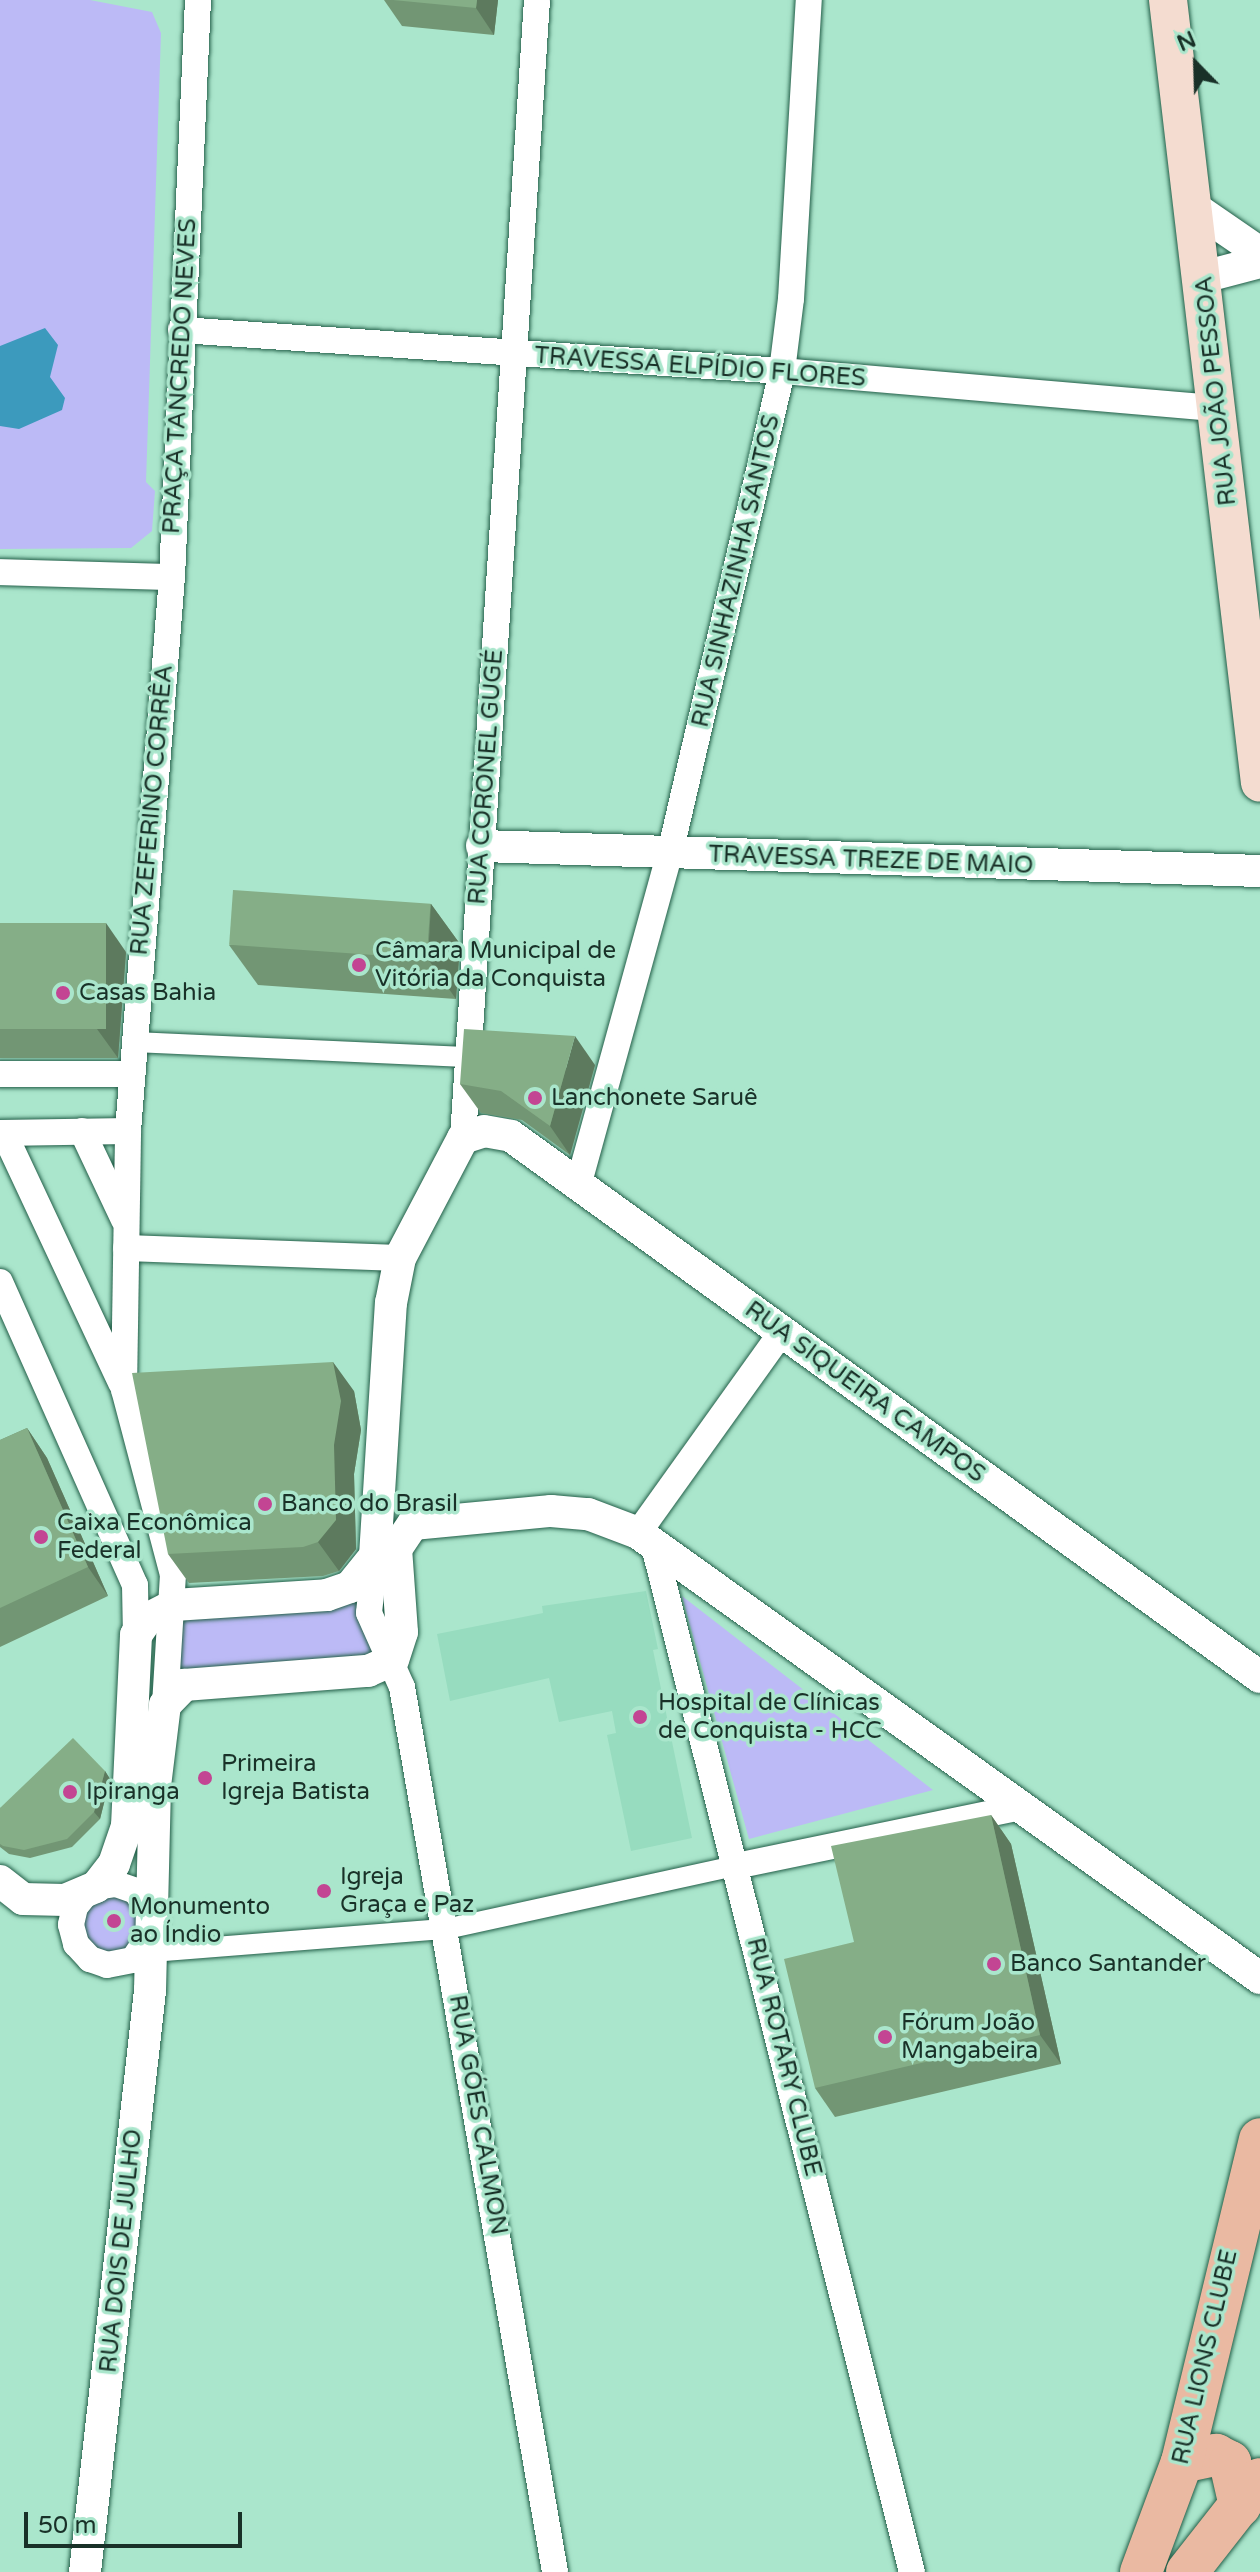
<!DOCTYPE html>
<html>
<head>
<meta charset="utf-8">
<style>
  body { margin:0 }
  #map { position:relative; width:1260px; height:2572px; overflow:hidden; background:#aae6cc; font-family:"Varela Round",sans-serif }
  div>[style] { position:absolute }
  .built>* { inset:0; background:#97dcbf }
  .green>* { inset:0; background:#bcbaf6 }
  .water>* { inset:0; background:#3c9abd }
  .roads { filter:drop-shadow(0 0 2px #235f49) drop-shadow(0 0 2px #235f49) }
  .pedestrian>* { height:20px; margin:-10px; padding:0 10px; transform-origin:10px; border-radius:10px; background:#fff }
  .minor>* { height:26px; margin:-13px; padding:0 13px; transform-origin:13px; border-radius:13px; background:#fff }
  .tertiary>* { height:32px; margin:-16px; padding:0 16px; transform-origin:16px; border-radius:16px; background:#fff }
  .secondary>* { height:38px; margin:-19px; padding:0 19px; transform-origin:19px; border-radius:19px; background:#f4dcd0 }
  .primary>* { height:42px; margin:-21px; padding:0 21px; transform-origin:21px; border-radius:21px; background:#eab9a2 }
  .wall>* { inset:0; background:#729674 }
  .shaded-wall>* { inset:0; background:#5d7a5e }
  .building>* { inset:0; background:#85ae87; transform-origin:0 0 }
  .dots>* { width:22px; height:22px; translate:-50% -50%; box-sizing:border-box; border:4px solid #aae6cc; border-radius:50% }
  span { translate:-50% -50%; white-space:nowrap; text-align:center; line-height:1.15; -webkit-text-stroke:7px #aae6cc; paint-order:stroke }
  .street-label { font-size:24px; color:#193128 }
  .poi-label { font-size:24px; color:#193128 }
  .left { translate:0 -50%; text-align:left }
  .north { position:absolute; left:1156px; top:24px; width:80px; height:80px; -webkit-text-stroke:6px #aae6cc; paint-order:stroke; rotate:337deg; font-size:22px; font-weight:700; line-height:32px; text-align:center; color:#193128 }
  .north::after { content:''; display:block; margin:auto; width:28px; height:36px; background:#193128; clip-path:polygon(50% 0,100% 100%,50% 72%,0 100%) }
  .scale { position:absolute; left:24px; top:2512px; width:218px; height:36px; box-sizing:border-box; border:4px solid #193128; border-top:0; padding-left:10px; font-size:24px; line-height:28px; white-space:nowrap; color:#193128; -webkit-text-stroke:6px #aae6cc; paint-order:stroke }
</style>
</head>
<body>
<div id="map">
  <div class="built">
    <i style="clip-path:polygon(646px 1591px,658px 1649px,653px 1650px,692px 1838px,631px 1851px,607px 1735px,616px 1733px,612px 1711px,559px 1722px,549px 1678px,450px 1701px,437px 1634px,543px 1613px,542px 1606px)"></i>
  </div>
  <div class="green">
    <i style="clip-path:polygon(0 0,90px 0,152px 12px,161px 33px,146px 482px,155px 491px,152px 531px,131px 548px,0 549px)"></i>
    <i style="clip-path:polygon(357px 1584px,388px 1659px,176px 1682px,183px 1611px)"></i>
    <i style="clip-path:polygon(682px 1596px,933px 1790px,749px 1839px)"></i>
    <i style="clip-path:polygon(87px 1892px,144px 1898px,133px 1960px,76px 1944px)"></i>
  </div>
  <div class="water">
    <i style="clip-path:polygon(45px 328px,58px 345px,50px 377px,65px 398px,62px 410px,19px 429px,0 426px,0 346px)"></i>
  </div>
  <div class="roads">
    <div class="pedestrian">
      <i style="left:133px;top:1042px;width:334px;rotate:2.6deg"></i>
      <i style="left:152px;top:1952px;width:295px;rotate:-4.5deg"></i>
      <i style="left:446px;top:1929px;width:297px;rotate:-12.3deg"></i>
    </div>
    <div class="minor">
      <i style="left:181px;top:330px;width:602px;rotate:3.9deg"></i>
      <i style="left:782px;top:371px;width:438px;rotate:4.9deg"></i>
      <i style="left:0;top:572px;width:172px;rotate:1.7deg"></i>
      <i style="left:0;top:1074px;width:131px"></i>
      <i style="left:82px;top:1131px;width:98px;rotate:64.7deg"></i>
      <i style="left:0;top:1133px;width:128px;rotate:-0.9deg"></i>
      <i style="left:4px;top:1133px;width:276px;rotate:64.9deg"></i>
      <i style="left:463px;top:1138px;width:1140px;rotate:-86.28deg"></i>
      <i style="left:578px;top:1186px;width:345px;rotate:-74.6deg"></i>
      <i style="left:670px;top:853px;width:495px;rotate:-76.9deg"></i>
      <i style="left:782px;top:371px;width:73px;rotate:-82.9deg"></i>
      <i style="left:791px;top:299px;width:300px;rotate:-86.6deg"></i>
      <i style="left:126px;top:1248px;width:274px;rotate:2.1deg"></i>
      <i style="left:0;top:1282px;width:332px;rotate:66deg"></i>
      <i style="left:135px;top:1585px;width:50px;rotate:88.9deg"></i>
      <i style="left:638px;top:1533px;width:246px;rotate:-54.4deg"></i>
      <i style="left:653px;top:1542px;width:1062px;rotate:75.89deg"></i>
      <i style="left:375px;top:1556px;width:57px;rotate:96deg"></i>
      <i style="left:369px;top:1613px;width:81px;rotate:66deg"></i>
      <i style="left:402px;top:1687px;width:898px;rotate:80.19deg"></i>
      <i style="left:165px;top:1705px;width:130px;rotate:-86.5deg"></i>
      <i style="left:173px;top:1575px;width:191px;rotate:-104.8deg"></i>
      <i style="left:124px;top:1390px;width:259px;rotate:-89.1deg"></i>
      <i style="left:128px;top:1131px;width:556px;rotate:-85.46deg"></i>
      <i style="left:172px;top:577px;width:578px;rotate:-87.42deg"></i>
      <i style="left:736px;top:1866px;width:292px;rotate:-11.7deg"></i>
      <i style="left:96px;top:1887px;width:20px;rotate:-9deg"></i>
      <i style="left:116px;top:1884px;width:21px;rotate:19deg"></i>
      <i style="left:136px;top:1891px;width:32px;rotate:58deg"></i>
      <i style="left:87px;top:1892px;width:19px;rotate:129deg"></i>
      <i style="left:75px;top:1907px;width:18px;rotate:103deg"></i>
      <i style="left:71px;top:1925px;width:20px;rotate:75deg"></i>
      <i style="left:76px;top:1944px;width:21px;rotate:47deg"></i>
      <i style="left:90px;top:1959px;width:18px;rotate:19deg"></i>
      <i style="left:107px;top:1965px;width:26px;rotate:-11deg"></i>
      <i style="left:133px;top:1960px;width:36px;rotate:-56deg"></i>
    </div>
    <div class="tertiary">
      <i style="left:1196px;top:209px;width:78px;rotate:34.5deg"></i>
      <i style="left:1203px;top:277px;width:59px;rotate:-14.7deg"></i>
      <i style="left:482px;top:846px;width:778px;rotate:1.84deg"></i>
      <i style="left:0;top:1881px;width:29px;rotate:38deg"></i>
      <i style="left:23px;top:1899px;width:42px;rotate:1.4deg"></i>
      <i style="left:65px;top:1900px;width:34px;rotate:-23deg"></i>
      <i style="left:96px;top:1887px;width:29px;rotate:-52deg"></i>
      <i style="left:114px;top:1864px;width:40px;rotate:-71.1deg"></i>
      <i style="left:127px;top:1826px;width:191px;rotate:-87.3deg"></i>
      <i style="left:136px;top:1635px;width:19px;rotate:-55deg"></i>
      <i style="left:147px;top:1619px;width:30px;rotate:-27deg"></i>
      <i style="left:174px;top:1605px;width:153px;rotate:-3.7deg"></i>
      <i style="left:327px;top:1595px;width:24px;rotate:-19deg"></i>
      <i style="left:350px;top:1587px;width:40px;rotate:-51deg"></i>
      <i style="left:375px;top:1556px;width:254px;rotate:-86.4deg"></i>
      <i style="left:391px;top:1303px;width:46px;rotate:-78.7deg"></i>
      <i style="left:400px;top:1258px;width:136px;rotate:-62.3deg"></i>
      <i style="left:463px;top:1138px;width:22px;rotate:-18deg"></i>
      <i style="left:484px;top:1131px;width:27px;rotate:10deg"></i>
      <i style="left:511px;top:1136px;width:924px;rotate:35.84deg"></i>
      <i style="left:85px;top:2572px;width:585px;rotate:-83.62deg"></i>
      <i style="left:150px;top:1991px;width:205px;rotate:-88.6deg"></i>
      <i style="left:155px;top:1786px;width:82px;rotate:-83deg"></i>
      <i style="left:165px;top:1705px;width:28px;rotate:-46deg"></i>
      <i style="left:184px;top:1685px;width:185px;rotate:-4.4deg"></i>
      <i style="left:368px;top:1671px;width:27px;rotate:-24deg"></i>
      <i style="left:393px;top:1660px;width:29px;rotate:-72deg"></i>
      <i style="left:402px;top:1632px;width:83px;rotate:-94.1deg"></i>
      <i style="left:396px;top:1549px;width:30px;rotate:-56deg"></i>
      <i style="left:413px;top:1524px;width:139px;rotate:-5.4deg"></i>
      <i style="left:551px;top:1511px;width:37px;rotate:5deg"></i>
      <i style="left:588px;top:1514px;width:53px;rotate:20.8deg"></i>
      <i style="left:638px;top:1533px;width:765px;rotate:35.58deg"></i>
    </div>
    <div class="secondary">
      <i style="left:1168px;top:0;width:788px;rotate:83.3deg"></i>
    </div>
    <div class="primary">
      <i style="left:1182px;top:2462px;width:35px;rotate:-12deg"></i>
      <i style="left:1216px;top:2455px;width:16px;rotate:27deg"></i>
      <i style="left:1230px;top:2462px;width:45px;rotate:77.2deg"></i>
      <i style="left:1141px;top:2572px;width:117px;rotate:-69.6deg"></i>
      <i style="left:1182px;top:2462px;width:332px;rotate:-76.4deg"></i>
      <i style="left:1187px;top:2572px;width:118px;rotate:-51.9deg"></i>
    </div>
  </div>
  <div class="wall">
    <i style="clip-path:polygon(384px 0,498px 0,494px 35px,402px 26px)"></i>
    <i style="clip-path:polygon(431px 904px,460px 944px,456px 999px,258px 985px,229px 945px)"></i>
    <i style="clip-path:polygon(0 923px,126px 952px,118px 1058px,0 1058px)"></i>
    <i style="clip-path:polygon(595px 1065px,570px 1155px,522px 1120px,481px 1113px,460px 1084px)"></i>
    <i style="clip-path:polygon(354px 1391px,361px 1430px,354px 1474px,356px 1549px,339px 1571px,323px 1576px,189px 1583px,168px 1554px)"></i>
    <i style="clip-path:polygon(27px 1428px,47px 1458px,108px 1596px,0 1647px,0 1440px)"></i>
    <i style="clip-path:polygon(105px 1771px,110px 1779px,100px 1819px,72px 1847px,30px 1858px,9px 1854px,0 1847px,0 1808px)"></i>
    <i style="clip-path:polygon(991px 1815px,1011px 1844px,1061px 2064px,835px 2117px,815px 2088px)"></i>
  </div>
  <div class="shaded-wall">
    <i style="clip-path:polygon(477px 0,498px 0,494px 35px,476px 8px)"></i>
    <i style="clip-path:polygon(431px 904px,460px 944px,456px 999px,428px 959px)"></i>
    <i style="clip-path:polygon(106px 923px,126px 952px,118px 1058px,97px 1029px)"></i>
    <i style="clip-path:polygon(575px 1036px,595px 1065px,570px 1155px,550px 1126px)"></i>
    <i style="clip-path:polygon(333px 1362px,354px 1391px,361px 1430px,354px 1474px,356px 1549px,339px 1571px,318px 1542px,334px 1445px)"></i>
    <i style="clip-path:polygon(27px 1428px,47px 1458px,108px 1596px,88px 1567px)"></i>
    <i style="clip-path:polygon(105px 1771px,110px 1779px,100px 1819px,94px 1812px)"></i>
    <i style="clip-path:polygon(991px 1815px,1011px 1844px,1061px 2064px,1040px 2035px)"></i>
  </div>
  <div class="building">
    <i style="clip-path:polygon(393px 0,477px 0,476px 8px)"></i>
    <i style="left:233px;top:890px;width:198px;height:55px;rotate:4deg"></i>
    <i style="left:0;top:923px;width:106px;height:106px"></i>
    <i style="clip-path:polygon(464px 1029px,575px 1036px,550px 1126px,501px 1091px,460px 1084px)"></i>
    <i style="clip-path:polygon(333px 1362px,341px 1401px,334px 1445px,336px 1520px,318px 1542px,303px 1547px,168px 1554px,132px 1373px)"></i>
    <i style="clip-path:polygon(27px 1428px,88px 1567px,0 1608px,0 1440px)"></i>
    <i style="clip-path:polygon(73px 1738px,105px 1771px,94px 1812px,67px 1839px,24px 1850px,3px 1846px,0 1844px,0 1808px)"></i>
    <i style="clip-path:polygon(991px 1815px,1040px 2035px,815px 2088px,784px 1959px,854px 1942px,831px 1846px)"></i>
  </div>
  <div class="dots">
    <i style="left:359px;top:965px;background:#c34593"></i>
    <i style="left:63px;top:993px;background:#c34593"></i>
    <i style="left:535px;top:1098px;background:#c34593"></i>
    <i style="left:265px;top:1504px;background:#c34593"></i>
    <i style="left:41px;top:1537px;background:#c34593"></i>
    <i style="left:640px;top:1717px;background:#c34593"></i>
    <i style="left:205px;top:1778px;background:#c34593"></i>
    <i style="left:70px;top:1792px;background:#c34593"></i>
    <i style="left:324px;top:1891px;background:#c34593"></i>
    <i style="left:114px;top:1921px;background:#c34593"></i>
    <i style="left:994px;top:1964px;background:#c34593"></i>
    <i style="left:885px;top:2037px;background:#c34593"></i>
  </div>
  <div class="street-label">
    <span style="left:700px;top:367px;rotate:4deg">TRAVESSA ELPÍDIO FLORES</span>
    <span style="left:180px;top:376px;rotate:-87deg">PRAÇA TANCREDO NEVES</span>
    <span style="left:1216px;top:391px;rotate:-96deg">RUA JOÃO PESSOA</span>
    <span style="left:736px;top:571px;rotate:-77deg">RUA SINHAZINHA SANTOS</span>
    <span style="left:486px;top:777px;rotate:-86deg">RUA CORONEL GUGÉ</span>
    <span style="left:152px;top:810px;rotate:-85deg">RUA ZEFERINO CORRÊA</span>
    <span style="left:871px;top:860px;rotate:2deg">TRAVESSA TREZE DE MAIO</span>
    <span style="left:865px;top:1392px;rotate:36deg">RUA SIQUEIRA CAMPOS</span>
    <span style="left:784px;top:2057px;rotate:76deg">RUA ROTARY CLUBE</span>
    <span style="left:478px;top:2115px;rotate:80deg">RUA GÓES CALMON</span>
    <span style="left:121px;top:2251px;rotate:-84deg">RUA DOIS DE JULHO</span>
    <span style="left:1205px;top:2357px;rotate:-77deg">RUA LIONS CLUBE</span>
  </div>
  <div class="poi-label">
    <span class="left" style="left:375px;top:965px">Câmara Municipal de<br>Vitória da Conquista</span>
    <span class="left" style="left:79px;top:993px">Casas Bahia</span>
    <span class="left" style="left:551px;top:1098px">Lanchonete Saruê</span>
    <span class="left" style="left:281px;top:1504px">Banco do Brasil</span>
    <span class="left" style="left:57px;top:1537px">Caixa Econômica<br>Federal</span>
    <span class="left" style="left:658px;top:1717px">Hospital de Clínicas<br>de Conquista - HCC</span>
    <span class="left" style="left:221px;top:1778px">Primeira<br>Igreja Batista</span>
    <span class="left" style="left:86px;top:1792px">Ipiranga</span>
    <span class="left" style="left:340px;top:1891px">Igreja<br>Graça e Paz</span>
    <span class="left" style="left:130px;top:1921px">Monumento<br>ao Índio</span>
    <span class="left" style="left:1010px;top:1964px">Banco Santander</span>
    <span class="left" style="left:901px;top:2037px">Fórum João<br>Mangabeira</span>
  </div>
  <div class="north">N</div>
  <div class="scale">50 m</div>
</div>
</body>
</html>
